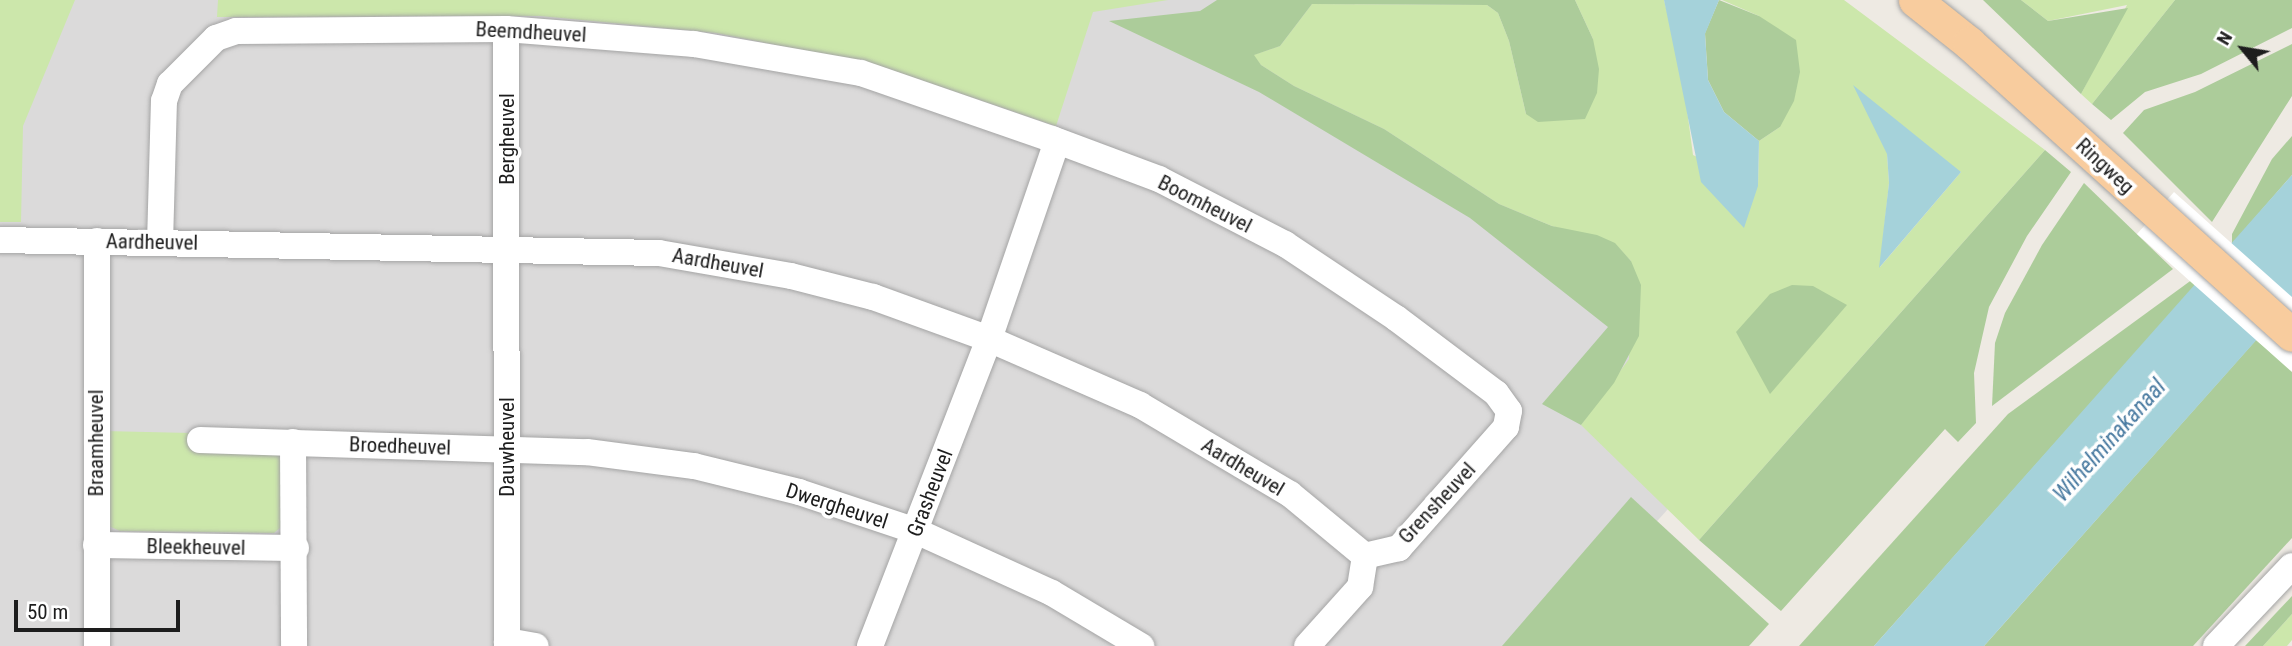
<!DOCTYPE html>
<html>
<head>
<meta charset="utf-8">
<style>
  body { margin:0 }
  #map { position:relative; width:2292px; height:646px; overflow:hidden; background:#eeeae3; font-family:"Roboto Condensed",sans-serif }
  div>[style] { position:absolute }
  .residential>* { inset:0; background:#dbdada }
  .grass>* { inset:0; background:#cce7ab }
  .forest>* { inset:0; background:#accc9a }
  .water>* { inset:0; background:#a5d2da }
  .pier>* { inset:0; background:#fff }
  .roads { filter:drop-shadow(0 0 2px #a4a4a4) drop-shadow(0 0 2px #a4a4a4) }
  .minor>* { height:26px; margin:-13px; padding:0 13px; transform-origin:13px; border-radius:13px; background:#fff }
  .major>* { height:33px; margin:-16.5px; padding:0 16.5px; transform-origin:16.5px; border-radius:16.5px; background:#f8cc9e }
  span { translate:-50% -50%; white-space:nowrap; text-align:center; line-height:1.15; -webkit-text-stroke:7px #fff; paint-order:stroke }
  .street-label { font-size:21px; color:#1d1d1d }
  .water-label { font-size:23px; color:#4a7ba1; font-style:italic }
  .north { position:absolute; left:2208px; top:14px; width:70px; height:70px; -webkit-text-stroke:5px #fff; paint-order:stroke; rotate:300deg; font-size:19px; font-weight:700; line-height:28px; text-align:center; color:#1d1d1d }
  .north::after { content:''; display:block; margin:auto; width:24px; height:32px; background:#1d1d1d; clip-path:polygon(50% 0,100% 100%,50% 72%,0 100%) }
  .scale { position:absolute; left:14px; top:600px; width:166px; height:32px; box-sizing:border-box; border:4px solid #1d1d1d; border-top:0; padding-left:9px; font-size:21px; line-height:24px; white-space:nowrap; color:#1d1d1d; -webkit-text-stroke:5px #fff; paint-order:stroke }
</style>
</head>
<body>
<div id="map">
  <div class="residential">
    <i style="clip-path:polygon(0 0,1351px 0,1661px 372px,1668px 509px,1545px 646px,0 646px)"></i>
  </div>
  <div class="grass">
    <i style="clip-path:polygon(0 0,75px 0,23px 126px,21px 222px,0 222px)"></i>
    <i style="clip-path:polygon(218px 0,1168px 0,1093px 12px,1056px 126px,876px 65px,716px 33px,540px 16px,217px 17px)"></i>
    <i style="clip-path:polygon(evenodd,1575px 0,1664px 0,1682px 72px,1693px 155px,1758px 186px,1759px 141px,1780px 127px,1759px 16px,1722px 0,1844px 0,2045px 150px,1699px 540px,1581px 425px,1629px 359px,1631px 261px,1615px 244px,1552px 226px,1499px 204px,1384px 129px,1294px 86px,1261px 65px,1253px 55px,1280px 46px,1312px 4px,1487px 5px,1498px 13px,1509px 41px,1526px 114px,1593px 39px,1575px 0,1887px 154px,1961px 172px,1880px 267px,1889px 183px,1887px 154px)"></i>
    <i style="clip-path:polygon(2021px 0,2175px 0,2092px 104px,2081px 94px,2127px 5px,2048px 21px)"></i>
    <i style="clip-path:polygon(103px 431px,191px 433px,294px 448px,281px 527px,274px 533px,120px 531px,104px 524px)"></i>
    <i style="clip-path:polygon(2292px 614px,2292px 640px,2287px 646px,2263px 646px)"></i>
  </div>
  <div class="forest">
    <i style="clip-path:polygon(1217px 0,1575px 0,1593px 39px,1599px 69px,1597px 93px,1585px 119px,1538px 122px,1526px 114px,1509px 41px,1498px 13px,1487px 5px,1312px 4px,1280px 46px,1254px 55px,1261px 65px,1294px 86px,1384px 129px,1499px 204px,1552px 226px,1597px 235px,1615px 243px,1631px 261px,1641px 285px,1639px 336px,1614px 383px,1581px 425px,1542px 404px,1608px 327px,1470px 218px,1259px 92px,1109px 21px,1200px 11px)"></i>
    <i style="clip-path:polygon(1719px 0,1759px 16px,1796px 40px,1800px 72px,1794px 101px,1780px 127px,1759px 141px,1724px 112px,1708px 80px,1705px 33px)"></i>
    <i style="clip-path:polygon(1983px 0,2021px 0,2048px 21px,2128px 8px,2081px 94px)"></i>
    <i style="clip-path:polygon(2175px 0,2292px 0,2292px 28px,2201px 74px,2145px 92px,2111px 120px,2092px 104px)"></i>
    <i style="clip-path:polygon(2292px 44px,2292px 96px,2212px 222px,2123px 133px,2144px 110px,2195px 92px)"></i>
    <i style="clip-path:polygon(2292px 136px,2292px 175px,2232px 244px,2232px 234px,2272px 159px)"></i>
    <i style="clip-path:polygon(2045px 150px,2071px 172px,2027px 236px,1989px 307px,1974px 373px,1976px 423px,1958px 442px,1945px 429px,1781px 611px,1699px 540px)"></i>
    <i style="clip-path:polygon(2084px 183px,2173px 269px,1992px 406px,1995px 343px,2005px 313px,2042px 245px)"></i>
    <i style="clip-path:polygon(2193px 279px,2195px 286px,1874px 646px,1799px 646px,2008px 414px)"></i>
    <i style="clip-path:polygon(1792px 285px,1813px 286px,1847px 305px,1770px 394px,1736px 332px,1770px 294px)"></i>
    <i style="clip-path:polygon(2256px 340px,2292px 370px,2292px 538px,2193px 646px,1984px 646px)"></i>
    <i style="clip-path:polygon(1631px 497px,1769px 624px,1749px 646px,1502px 646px)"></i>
    <i style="clip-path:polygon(2292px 596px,2292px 614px,2263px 646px,2245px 646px)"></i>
  </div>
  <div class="water">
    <i style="clip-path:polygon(1664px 0,1719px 0,1705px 34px,1708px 80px,1724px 112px,1759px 141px,1758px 186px,1744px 228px,1701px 182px)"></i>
    <i style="clip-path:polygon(1853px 85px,1961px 172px,1879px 268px,1889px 183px,1887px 154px)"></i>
    <i style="clip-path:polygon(2292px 175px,2292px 300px,1984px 646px,1874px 646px)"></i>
  </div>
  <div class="pier">
    <i style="clip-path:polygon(2174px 192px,2292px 297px,2292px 372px,2137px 234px)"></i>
  </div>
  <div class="roads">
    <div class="minor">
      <i style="left:506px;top:29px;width:617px;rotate:89.91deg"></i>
      <i style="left:0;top:240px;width:659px;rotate:1.13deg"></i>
      <i style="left:659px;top:253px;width:134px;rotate:9.9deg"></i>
      <i style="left:791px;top:276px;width:85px;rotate:14.4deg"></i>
      <i style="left:873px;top:297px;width:123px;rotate:19.9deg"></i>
      <i style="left:989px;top:339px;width:165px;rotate:23.6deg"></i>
      <i style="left:1140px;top:405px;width:174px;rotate:30.7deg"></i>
      <i style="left:1290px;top:494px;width:97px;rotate:39.6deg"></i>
      <i style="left:160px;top:243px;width:142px;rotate:-88.4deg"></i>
      <i style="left:164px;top:101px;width:18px;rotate:-71deg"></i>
      <i style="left:170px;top:84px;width:65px;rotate:-45deg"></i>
      <i style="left:216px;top:38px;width:21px;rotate:-19deg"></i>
      <i style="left:236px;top:31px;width:270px;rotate:-0.4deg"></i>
      <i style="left:506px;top:29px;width:189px;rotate:4.6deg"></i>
      <i style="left:694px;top:44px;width:169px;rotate:9.9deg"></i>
      <i style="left:861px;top:73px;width:202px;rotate:19.1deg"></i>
      <i style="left:1052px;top:139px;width:114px;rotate:20.5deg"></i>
      <i style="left:1159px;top:179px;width:142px;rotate:27.3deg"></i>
      <i style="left:1285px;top:244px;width:133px;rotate:33.7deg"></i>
      <i style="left:1396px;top:318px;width:125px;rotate:36.9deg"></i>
      <i style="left:1496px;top:393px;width:22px;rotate:54deg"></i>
      <i style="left:1509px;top:411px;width:16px;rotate:101deg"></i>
      <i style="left:1506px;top:427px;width:162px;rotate:131.5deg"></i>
      <i style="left:1399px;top:548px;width:35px;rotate:167deg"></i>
      <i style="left:1365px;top:556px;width:31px;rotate:99deg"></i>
      <i style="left:1360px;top:587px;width:79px;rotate:131.9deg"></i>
      <i style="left:200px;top:440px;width:387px;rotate:1.8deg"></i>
      <i style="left:587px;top:452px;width:108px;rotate:7.5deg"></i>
      <i style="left:694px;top:466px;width:108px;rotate:13.9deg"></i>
      <i style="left:799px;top:492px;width:123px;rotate:18.4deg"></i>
      <i style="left:916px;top:531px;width:149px;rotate:24.5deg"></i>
      <i style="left:1052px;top:593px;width:104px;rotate:30.8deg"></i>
      <i style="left:293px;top:442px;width:204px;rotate:89.7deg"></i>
      <i style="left:96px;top:545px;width:200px;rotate:0.9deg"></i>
      <i style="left:507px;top:641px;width:29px;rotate:10deg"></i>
      <i style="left:97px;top:646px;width:405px;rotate:-90deg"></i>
      <i style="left:870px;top:646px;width:329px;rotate:-68.8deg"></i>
      <i style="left:989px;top:339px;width:209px;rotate:-71deg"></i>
      <i style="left:2216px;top:646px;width:110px;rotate:-46.5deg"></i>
    </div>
    <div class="major">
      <i style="left:1915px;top:0;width:69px;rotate:38.5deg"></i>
      <i style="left:1969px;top:43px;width:435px;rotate:42.1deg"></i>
    </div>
  </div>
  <div class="street-label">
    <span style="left:531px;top:32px;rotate:3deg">Beemdheuvel</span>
    <span style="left:507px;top:139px;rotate:-90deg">Bergheuvel</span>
    <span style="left:2105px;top:166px;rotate:43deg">Ringweg</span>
    <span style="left:1205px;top:204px;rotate:27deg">Boomheuvel</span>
    <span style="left:152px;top:242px;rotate:1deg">Aardheuvel</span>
    <span style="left:718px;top:263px;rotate:10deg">Aardheuvel</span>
    <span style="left:96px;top:443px;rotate:-90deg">Braamheuvel</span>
    <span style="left:400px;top:446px;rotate:2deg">Broedheuvel</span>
    <span style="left:507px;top:447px;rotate:-90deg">Dauwheuvel</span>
    <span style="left:1243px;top:467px;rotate:31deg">Aardheuvel</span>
    <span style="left:930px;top:493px;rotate:-69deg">Grasheuvel</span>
    <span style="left:1437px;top:503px;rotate:-47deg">Grensheuvel</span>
    <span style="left:837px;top:506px;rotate:18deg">Dwergheuvel</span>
    <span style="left:196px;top:547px;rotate:1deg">Bleekheuvel</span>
  </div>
  <div class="water-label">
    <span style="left:2110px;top:441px;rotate:-48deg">Wilhelminakanaal</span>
  </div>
  <div class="north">N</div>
  <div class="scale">50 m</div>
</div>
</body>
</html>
